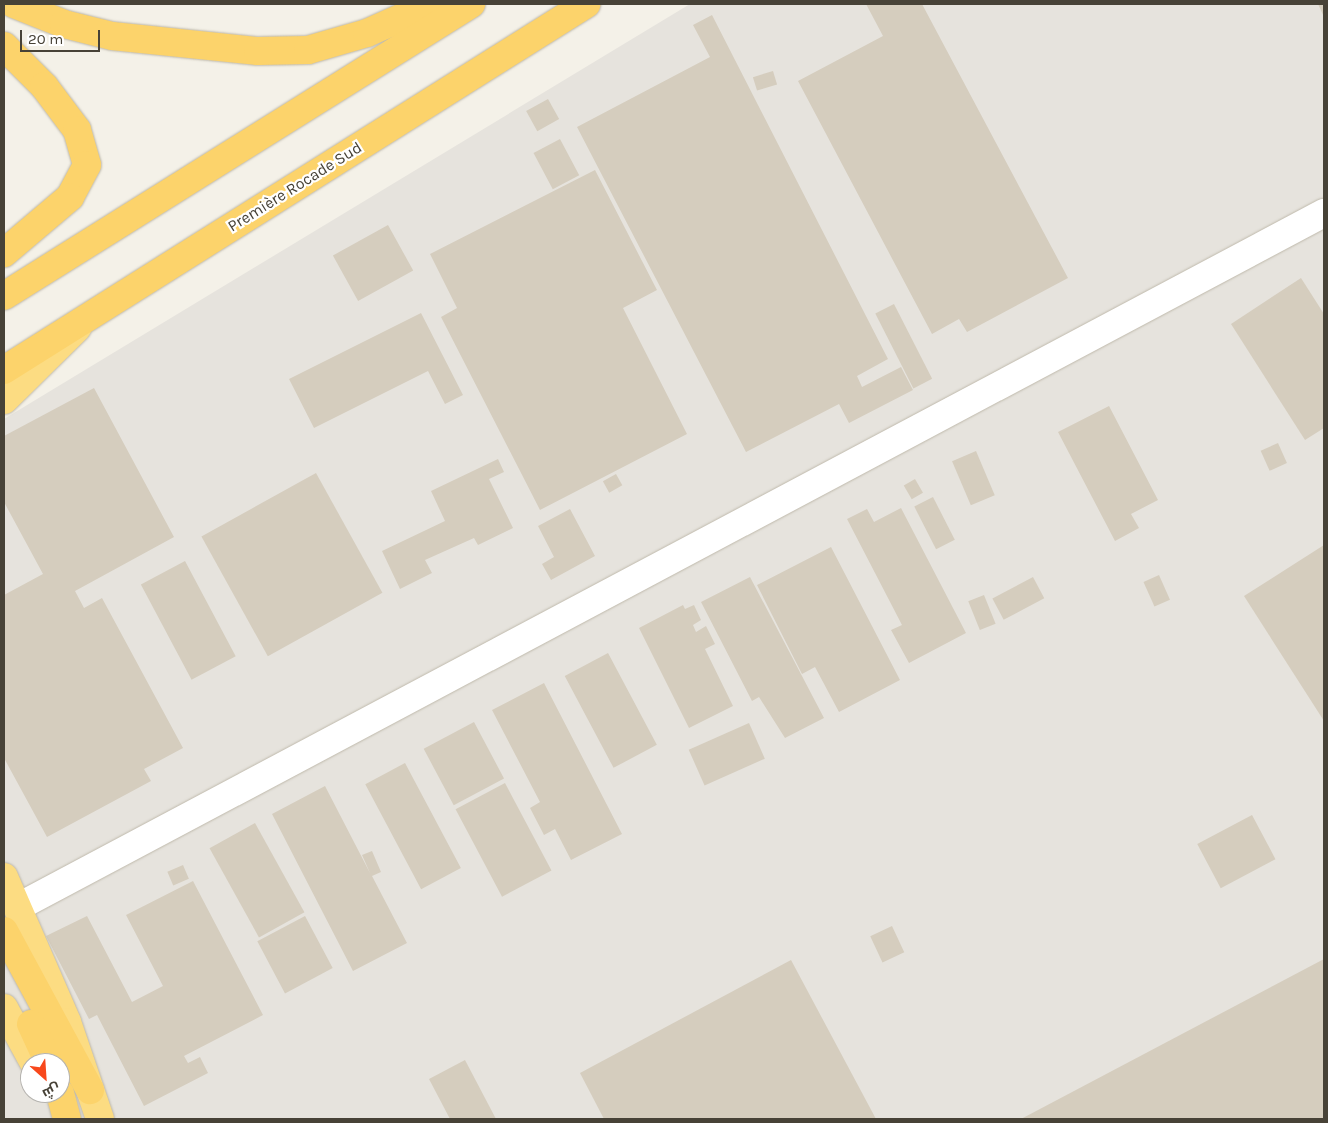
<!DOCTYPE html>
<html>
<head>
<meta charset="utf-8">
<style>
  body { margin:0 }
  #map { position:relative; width:1328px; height:1123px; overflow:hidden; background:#f4f1e8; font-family:Karla,Cairo,sans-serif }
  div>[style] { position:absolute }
  .industrial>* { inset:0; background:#e6e3dd }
  .building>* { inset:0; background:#d5cdbe; transform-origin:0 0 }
  .roads { filter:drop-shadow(0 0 1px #bfb9ab) drop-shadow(0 0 1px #bfb9ab) }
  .minor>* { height:28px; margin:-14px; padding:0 14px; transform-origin:14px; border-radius:14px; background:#fff }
  .trunk>* { height:28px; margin:-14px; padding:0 14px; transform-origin:14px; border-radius:14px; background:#fcdc82 }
  .motorway>* { height:28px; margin:-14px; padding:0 14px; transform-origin:14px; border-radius:14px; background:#fcd36b }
  span { translate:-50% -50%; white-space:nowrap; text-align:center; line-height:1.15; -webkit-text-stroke:4.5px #fff; paint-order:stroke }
  .street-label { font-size:16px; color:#474237 }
  .frame { position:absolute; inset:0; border:5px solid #474237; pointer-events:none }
  .north { position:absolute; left:20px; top:1053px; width:50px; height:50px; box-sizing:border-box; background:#fff; border:1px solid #b5b3af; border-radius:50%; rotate:154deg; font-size:14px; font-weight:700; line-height:20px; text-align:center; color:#474237 }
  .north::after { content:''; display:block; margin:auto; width:18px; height:22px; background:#f8481c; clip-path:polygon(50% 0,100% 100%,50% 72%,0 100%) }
  .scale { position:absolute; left:20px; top:30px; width:80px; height:22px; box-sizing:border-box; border:2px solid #474237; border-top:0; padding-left:6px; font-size:15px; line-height:18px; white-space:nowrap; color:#474237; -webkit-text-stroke:4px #fff; paint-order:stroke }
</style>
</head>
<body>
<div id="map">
  <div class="industrial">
    <i style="clip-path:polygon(evenodd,690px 4px,1324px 4px,1324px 1119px,4px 1119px,4px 419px,690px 4px,30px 1063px,60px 1063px,60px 1093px,30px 1093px,30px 1063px)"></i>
  </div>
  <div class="building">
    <i style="clip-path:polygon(866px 4px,922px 4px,1068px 278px,967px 332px,959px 319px,932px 334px,798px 81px,883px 36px)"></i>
    <i style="clip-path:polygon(1318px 4px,1324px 4px,1324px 17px)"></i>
    <i style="clip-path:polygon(712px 15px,888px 359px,857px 376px,862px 387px,901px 367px,913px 390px,849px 423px,839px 404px,746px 452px,577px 127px,710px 57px,693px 25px)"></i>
    <i style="left:773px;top:71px;width:14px;height:21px;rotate:73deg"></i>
    <i style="left:548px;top:99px;width:23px;height:25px;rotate:61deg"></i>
    <i style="left:560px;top:139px;width:41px;height:30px;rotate:62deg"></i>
    <i style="clip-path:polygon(595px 170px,657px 290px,623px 308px,687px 434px,540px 510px,441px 317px,457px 308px,430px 254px)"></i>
    <i style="left:388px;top:225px;width:52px;height:63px;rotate:61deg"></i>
    <i style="clip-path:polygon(1301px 278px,1324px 314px,1324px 428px,1305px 440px,1231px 324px)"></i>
    <i style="left:894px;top:304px;width:84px;height:21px;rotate:63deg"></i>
    <i style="clip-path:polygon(421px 313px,463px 395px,445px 404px,428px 371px,314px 428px,289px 379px)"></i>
    <i style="clip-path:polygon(94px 388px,174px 537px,75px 591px,84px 608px,102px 598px,183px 748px,144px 769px,151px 781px,47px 837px,4px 758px,4px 595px,43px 574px,4px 502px,4px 436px)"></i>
    <i style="clip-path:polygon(1109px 406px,1158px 500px,1131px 514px,1139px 528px,1115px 541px,1058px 432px)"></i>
    <i style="left:1278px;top:443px;width:22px;height:19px;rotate:66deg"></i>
    <i style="left:976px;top:451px;width:48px;height:26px;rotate:67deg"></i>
    <i style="clip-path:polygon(498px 459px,504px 472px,489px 479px,513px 528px,478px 545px,474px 538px,425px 560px,432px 573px,400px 589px,382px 551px,445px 521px,431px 491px)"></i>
    <i style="left:316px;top:473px;width:137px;height:131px;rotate:61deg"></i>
    <i style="left:616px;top:474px;width:13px;height:15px;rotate:61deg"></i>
    <i style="left:915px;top:479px;width:16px;height:13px;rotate:60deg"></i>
    <i style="left:933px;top:497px;width:48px;height:21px;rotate:63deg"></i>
    <i style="clip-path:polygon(901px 508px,966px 633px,909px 663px,891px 630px,902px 625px,847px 519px,867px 509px,874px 522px)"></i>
    <i style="clip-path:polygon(570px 509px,595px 556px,551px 580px,542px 564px,554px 557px,538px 526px)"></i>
    <i style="clip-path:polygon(1324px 545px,1324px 721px,1244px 596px)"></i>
    <i style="clip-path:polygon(831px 547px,900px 680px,839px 712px,815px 667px,802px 674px,757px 585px)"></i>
    <i style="left:185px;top:561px;width:108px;height:50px;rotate:62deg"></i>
    <i style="left:1159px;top:575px;width:27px;height:17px;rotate:66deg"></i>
    <i style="clip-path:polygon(750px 577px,824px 718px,785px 738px,759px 697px,752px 701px,701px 602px)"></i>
    <i style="left:1033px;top:577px;width:24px;height:46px;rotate:62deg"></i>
    <i style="left:984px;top:595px;width:31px;height:17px;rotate:68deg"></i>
    <i style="clip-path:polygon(683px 605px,685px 609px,694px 605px,701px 620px,693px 625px,696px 632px,706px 626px,715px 644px,705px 649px,733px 706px,689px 728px,639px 628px)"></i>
    <i style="left:608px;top:653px;width:104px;height:49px;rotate:62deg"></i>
    <i style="clip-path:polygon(544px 683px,622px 834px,571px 860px,555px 829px,544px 835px,530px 808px,540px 802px,492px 710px)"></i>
    <i style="left:474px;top:722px;width:64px;height:57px;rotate:62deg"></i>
    <i style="left:749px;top:723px;width:39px;height:66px;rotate:66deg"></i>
    <i style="left:405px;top:763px;width:119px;height:45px;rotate:62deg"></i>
    <i style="left:505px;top:783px;width:99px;height:56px;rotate:62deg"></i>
    <i style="clip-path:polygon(325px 786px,370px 873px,362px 855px,372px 851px,381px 872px,372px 876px,407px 943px,353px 971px,272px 814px)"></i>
    <i style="left:1252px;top:815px;width:50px;height:62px;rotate:62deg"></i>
    <i style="left:255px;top:823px;width:102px;height:52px;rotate:61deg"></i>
    <i style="left:183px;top:865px;width:15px;height:17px;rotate:67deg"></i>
    <i style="clip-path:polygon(193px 881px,263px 1015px,184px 1056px,188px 1063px,200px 1057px,208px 1073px,144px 1106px,97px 1015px,89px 1019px,46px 936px,87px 916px,132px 1002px,163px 986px,126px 915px)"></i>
    <i style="left:305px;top:916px;width:59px;height:54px;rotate:62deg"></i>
    <i style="left:892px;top:926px;width:29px;height:24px;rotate:65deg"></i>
    <i style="clip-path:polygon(1324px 959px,1324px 1119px,1021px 1119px)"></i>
    <i style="clip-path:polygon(791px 960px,876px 1119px,604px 1119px,580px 1073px)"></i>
    <i style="clip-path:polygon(465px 1060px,496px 1119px,450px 1119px,429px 1079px)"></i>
  </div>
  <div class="roads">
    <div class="minor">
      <i style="left:18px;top:907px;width:1479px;rotate:-27.99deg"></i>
    </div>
    <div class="trunk">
      <i style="left:4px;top:400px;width:103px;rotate:-44.6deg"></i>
      <i style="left:4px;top:877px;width:158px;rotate:66.5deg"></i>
      <i style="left:67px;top:1022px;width:102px;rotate:71.2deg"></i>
      <i style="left:4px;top:1008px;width:63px;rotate:61.4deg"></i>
    </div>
    <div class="motorway">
      <i style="left:14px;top:4px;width:54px;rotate:21.8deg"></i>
      <i style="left:64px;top:24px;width:49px;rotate:14deg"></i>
      <i style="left:112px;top:36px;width:147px;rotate:5.9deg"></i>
      <i style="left:258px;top:51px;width:50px;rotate:-1.1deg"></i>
      <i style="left:308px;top:50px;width:61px;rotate:-16.1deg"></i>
      <i style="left:367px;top:33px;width:71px;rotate:-24deg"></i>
      <i style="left:4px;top:46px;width:57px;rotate:45deg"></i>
      <i style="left:44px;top:86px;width:55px;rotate:53.1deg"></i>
      <i style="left:77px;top:130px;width:36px;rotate:74deg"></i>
      <i style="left:87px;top:165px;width:36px;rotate:118deg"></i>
      <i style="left:70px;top:197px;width:87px;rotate:139.7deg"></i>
      <i style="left:4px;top:296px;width:551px;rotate:-32.02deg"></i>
      <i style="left:4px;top:370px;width:688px;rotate:-32.16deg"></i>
      <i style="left:4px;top:931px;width:181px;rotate:61.6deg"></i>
      <i style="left:31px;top:1024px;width:43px;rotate:65.2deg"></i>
      <i style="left:60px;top:1093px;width:27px;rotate:75deg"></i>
    </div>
  </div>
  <div class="street-label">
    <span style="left:295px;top:187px;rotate:-32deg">Première Rocade Sud</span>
  </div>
  <div class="frame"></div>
  <div class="north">ش</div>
  <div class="scale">20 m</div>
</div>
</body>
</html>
